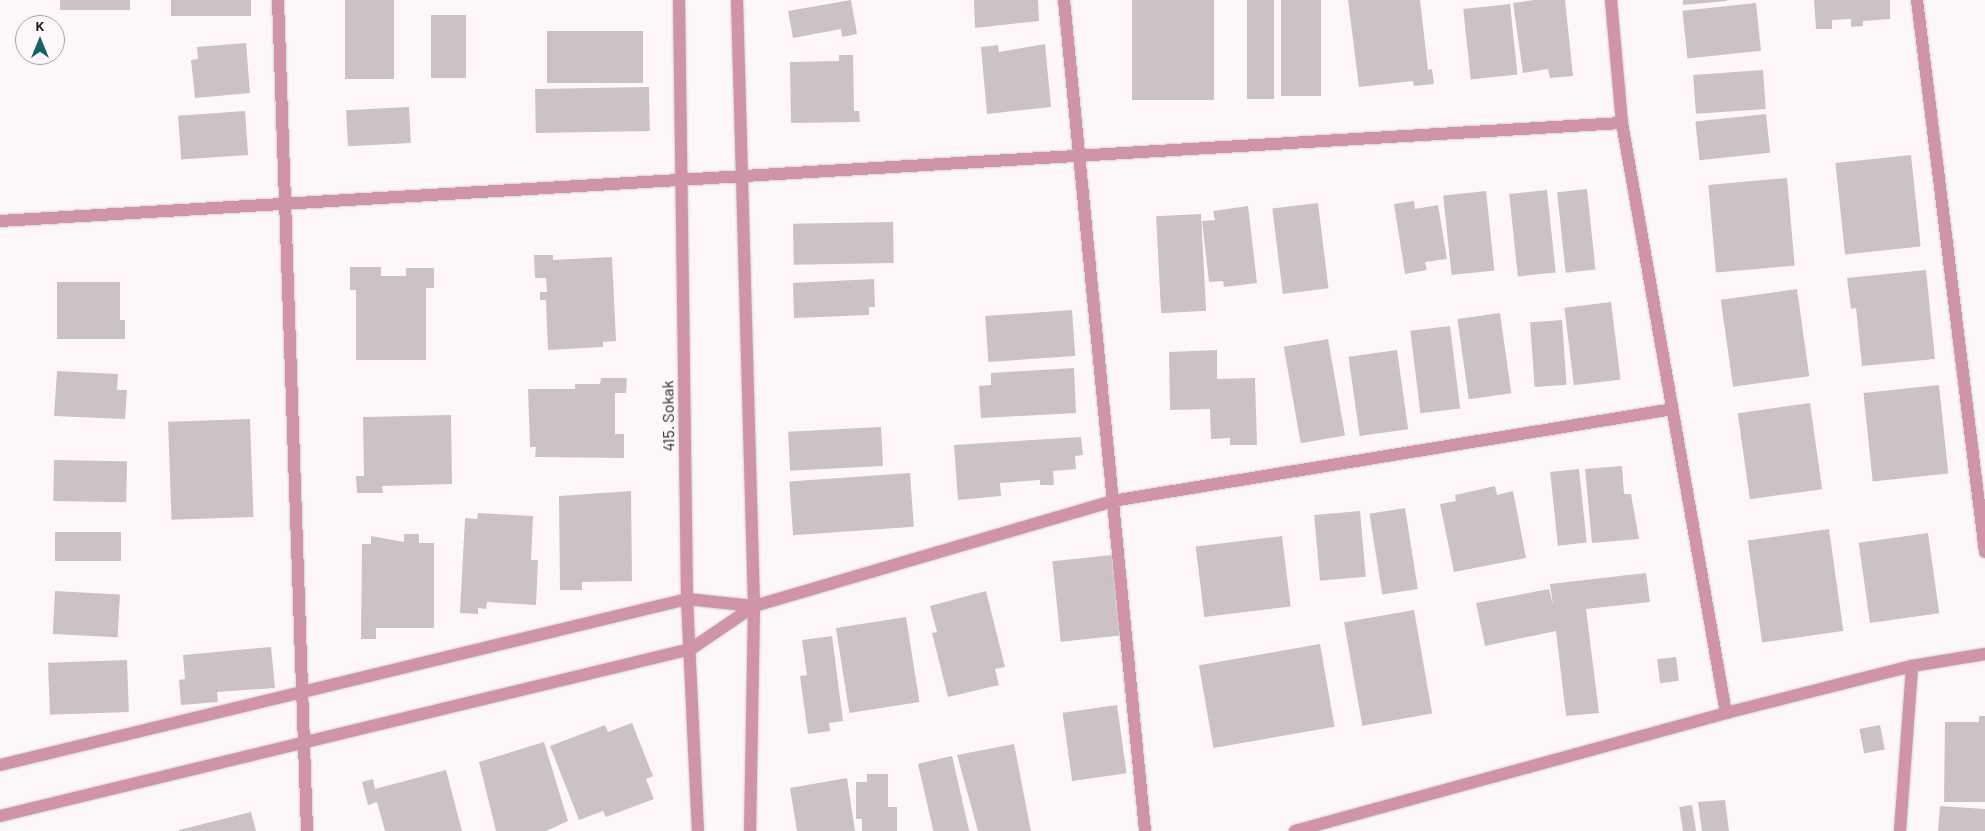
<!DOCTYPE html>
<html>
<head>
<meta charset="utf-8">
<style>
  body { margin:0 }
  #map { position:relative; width:1985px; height:831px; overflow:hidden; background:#fef7fa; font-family:Barlow,sans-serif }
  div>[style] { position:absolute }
  .building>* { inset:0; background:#ccc2c5; transform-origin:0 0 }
  .roads { filter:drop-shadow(0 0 1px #d7d1d3) drop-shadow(0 0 1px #d7d1d3) }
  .street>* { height:12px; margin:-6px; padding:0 6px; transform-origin:6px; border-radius:6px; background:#cf93aa }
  span { translate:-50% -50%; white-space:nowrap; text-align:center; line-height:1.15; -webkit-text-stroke:4px #fef7fa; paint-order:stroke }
  .street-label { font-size:16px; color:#272324 }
  .north { position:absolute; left:15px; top:15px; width:50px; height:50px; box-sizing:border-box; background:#fef7fa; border:1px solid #a8a2a4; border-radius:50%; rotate:0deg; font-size:14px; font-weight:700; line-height:20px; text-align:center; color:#272324 }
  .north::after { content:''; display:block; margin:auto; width:18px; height:22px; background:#13636a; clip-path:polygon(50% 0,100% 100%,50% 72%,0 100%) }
</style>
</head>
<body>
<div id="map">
  <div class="building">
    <i style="left:60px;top:0;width:70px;height:10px"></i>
    <i style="left:171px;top:0;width:80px;height:16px"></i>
    <i style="left:345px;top:0;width:49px;height:79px"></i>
    <i style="clip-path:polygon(851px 0,857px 34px,842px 37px,841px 29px,793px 38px,788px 11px)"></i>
    <i style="clip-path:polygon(974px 0,1038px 0,1039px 21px,975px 28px)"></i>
    <i style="left:1132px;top:0;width:82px;height:100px"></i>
    <i style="left:1247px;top:0;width:27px;height:99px"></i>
    <i style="left:1281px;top:0;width:40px;height:96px"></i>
    <i style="clip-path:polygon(1348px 0,1420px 0,1428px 70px,1432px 69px,1434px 84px,1414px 86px,1413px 81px,1359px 87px)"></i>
    <i style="clip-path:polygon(1534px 0,1565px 0,1573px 76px,1550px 78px,1548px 69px,1523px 73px,1513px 3px)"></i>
    <i style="clip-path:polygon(1683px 0,1727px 0,1727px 1px,1683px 5px)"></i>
    <i style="clip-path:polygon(1814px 0,1890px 0,1890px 19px,1863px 21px,1863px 26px,1851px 27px,1851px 19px,1832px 20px,1832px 29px,1816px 29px)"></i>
    <i style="left:1756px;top:3px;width:48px;height:74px;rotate:84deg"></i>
    <i style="left:1510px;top:4px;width:71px;height:47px;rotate:84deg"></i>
    <i style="left:431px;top:15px;width:35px;height:63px"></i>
    <i style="left:643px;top:31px;width:52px;height:96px;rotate:90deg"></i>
    <i style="clip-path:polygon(246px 43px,250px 93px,195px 98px,191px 60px,198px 59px,197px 47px)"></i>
    <i style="clip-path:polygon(1045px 44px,1051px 107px,987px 114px,981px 47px,998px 45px,999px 52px)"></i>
    <i style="clip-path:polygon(839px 55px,853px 55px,854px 111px,859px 111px,860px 122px,791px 123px,790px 62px,839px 61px)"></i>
    <i style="left:1763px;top:70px;width:39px;height:70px;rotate:86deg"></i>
    <i style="left:649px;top:87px;width:44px;height:114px;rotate:89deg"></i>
    <i style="left:409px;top:107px;width:36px;height:63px;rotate:87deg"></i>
    <i style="left:245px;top:111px;width:44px;height:67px;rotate:86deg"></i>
    <i style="left:1766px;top:114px;width:39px;height:71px;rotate:84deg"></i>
    <i style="left:1911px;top:155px;width:92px;height:76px;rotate:84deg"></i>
    <i style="left:1787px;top:178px;width:88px;height:79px;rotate:85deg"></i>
    <i style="left:1587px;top:189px;width:81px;height:30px;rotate:84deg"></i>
    <i style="left:1547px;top:190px;width:83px;height:38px;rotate:84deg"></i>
    <i style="left:1486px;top:191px;width:80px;height:43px;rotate:84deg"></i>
    <i style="clip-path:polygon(1414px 201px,1415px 209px,1438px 205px,1447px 259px,1425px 262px,1427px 270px,1405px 274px,1394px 204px)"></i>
    <i style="left:1318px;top:203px;width:86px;height:46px;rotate:83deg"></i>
    <i style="clip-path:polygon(1248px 206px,1257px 283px,1224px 287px,1223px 281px,1209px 282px,1202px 221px,1215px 220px,1213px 211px)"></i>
    <i style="left:1201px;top:214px;width:97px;height:45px;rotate:87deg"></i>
    <i style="left:893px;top:222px;width:41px;height:100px;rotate:89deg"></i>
    <i style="clip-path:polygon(534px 255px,553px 255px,553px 260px,612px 257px,616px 341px,603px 342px,603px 347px,548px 350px,546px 300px,540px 300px,540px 292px,547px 292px,546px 278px,535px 278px)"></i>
    <i style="clip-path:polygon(350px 267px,381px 267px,381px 276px,406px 276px,406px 268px,434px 268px,434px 288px,426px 288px,426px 360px,356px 360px,356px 290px,350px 290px)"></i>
    <i style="clip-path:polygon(1926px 270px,1935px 359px,1862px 366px,1856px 308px,1851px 309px,1847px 278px)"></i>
    <i style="clip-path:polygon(874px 279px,875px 307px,869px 307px,869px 315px,794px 318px,793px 283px)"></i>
    <i style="clip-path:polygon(57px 282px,120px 282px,120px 320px,125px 320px,125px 339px,57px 339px)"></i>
    <i style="left:1797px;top:289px;width:88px;height:77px;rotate:82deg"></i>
    <i style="left:1611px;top:302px;width:78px;height:47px;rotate:83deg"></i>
    <i style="left:1072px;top:310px;width:46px;height:87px;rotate:86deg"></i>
    <i style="left:1500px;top:313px;width:81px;height:43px;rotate:82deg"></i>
    <i style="left:1562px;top:320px;width:65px;height:32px;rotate:86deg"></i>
    <i style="left:1450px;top:326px;width:83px;height:40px;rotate:83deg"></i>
    <i style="left:1328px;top:339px;width:98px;height:45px;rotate:80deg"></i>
    <i style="clip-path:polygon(1217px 350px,1217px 379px,1255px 378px,1257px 445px,1230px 445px,1230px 438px,1211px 439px,1210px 409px,1170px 410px,1169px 352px)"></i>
    <i style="left:1397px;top:350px;width:80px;height:49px;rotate:82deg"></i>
    <i style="clip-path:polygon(1074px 368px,1076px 413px,981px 418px,979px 386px,991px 385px,991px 373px)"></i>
    <i style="clip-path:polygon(57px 371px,118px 374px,117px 390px,127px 390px,125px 419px,54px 416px)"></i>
    <i style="clip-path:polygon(601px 378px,627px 378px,626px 393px,615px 393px,615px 434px,624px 434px,624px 458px,535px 457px,536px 447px,530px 447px,528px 389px,575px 389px,575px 384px,600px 384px)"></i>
    <i style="left:1939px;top:385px;width:89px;height:76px;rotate:84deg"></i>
    <i style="left:1810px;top:403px;width:87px;height:73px;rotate:82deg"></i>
    <i style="clip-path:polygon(451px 415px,452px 484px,382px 486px,383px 493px,357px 493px,356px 476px,364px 476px,363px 417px)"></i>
    <i style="left:250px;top:419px;width:98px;height:82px;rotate:88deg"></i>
    <i style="left:881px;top:427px;width:39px;height:93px;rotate:87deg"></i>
    <i style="clip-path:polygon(1081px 437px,1083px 455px,1075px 456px,1076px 469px,1053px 471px,1054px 485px,1040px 485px,1040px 480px,1000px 483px,1001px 496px,958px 500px,954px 445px)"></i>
    <i style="left:54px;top:460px;width:73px;height:41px;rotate:1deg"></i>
    <i style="clip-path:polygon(1622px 466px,1624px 494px,1631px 494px,1639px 539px,1592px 543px,1585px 469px)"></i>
    <i style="left:1579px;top:469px;width:74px;height:29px;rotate:84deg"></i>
    <i style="left:910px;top:473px;width:54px;height:121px;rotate:86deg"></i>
    <i style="clip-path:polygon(1495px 486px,1497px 495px,1513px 491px,1526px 558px,1454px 572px,1440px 504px,1456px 501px,1455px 495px)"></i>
    <i style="clip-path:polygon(631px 491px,632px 581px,582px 582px,582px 590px,560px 590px,559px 496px)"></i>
    <i style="left:1405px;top:508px;width:82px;height:36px;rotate:81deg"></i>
    <i style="left:1360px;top:511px;width:66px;height:46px;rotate:85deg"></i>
    <i style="clip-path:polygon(478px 513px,533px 516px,531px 560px,538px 560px,536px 605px,487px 602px,486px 609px,478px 608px,478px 614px,460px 613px,465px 518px,477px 519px)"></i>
    <i style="left:1829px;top:529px;width:103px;height:82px;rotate:82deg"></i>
    <i style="left:55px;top:532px;width:66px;height:29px"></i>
    <i style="left:1928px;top:533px;width:81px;height:70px;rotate:82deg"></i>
    <i style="clip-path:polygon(404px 534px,419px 534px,419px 543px,434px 543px,434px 628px,376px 628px,376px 639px,361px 639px,362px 544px,371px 544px,371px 536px,404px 542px)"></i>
    <i style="left:1282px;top:536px;width:71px;height:87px;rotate:83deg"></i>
    <i style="left:1112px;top:555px;width:81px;height:60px;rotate:84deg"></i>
    <i style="clip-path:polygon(1646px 573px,1650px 602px,1586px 609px,1599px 713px,1566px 716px,1556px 631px,1485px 646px,1476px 603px,1549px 589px,1553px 605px,1550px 584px)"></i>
    <i style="left:55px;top:591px;width:65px;height:43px;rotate:3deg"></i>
    <i style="clip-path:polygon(986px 591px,1005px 667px,995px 669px,999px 685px,948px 697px,932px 633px,937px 632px,930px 606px)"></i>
    <i style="left:1414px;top:610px;width:105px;height:71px;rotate:80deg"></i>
    <i style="left:906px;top:617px;width:86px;height:71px;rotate:81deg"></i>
    <i style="clip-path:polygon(832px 636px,843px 721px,829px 723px,830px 731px,808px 734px,800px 676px,807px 675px,802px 640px)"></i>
    <i style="left:1320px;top:644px;width:84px;height:123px;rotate:80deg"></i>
    <i style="clip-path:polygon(271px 647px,275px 688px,217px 692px,218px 702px,181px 705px,179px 680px,185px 679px,183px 655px)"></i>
    <i style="left:1676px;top:657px;width:24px;height:19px;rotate:83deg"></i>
    <i style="left:127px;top:660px;width:52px;height:79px;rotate:88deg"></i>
    <i style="left:1117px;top:705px;width:69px;height:55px;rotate:82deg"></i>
    <i style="clip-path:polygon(1979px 716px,1985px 716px,1985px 802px,1944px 802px,1945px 722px,1979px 722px)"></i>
    <i style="clip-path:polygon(632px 723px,653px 776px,646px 779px,654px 799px,606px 817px,603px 811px,579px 820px,550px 746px,605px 725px,608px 732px)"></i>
    <i style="left:1880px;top:725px;width:25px;height:21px;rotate:79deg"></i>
    <i style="clip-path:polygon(544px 742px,568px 821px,546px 831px,496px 831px,479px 762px)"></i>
    <i style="clip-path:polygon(1014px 744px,1031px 831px,978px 831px,957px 755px)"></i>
    <i style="left:952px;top:756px;width:77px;height:35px;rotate:77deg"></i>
    <i style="clip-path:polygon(446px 770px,462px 831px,385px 831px,377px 802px,368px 805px,362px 782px,373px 779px,375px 789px)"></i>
    <i style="clip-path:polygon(867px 774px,888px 774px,888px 807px,897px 807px,897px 831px,862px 831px,862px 819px,856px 819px,856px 782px,867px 782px)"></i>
    <i style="clip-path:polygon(847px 778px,855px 831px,797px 831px,790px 788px)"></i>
    <i style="clip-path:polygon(1725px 800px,1729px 831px,1702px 831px,1698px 802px)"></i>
    <i style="left:1692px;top:805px;width:26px;height:13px;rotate:81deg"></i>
    <i style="clip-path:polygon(1940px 806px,1985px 809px,1985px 831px,1938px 831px)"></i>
    <i style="clip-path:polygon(251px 812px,256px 831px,179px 831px,179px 830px)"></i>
  </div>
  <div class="roads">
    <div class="street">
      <i style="left:278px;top:0;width:832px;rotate:88deg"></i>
      <i style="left:679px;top:0;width:599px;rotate:89.23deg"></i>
      <i style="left:687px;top:599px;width:232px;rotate:87.3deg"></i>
      <i style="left:737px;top:0;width:606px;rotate:88.39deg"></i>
      <i style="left:754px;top:606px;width:225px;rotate:91deg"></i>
      <i style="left:1064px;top:0;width:835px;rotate:84.43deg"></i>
      <i style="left:1611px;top:0;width:123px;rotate:84.9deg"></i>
      <i style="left:1622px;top:123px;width:599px;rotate:80deg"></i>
      <i style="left:1917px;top:0;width:556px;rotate:82.98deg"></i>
      <i style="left:0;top:221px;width:1625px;rotate:-3.46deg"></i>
      <i style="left:0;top:765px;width:707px;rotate:-13.58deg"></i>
      <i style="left:687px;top:599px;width:67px;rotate:6deg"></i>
      <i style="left:0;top:816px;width:711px;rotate:-13.59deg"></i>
      <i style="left:691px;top:649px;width:76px;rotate:-34.3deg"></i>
      <i style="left:754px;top:606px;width:373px;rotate:-16.3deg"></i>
      <i style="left:1112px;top:501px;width:568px;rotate:-9.31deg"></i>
      <i style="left:1295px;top:831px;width:447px;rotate:-15.3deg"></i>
      <i style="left:1726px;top:713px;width:192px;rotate:-14.2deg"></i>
      <i style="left:1912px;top:666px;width:74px;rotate:-9.3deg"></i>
      <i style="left:1900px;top:831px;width:165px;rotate:-85.8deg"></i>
    </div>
  </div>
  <div class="street-label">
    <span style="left:668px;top:416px;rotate:-91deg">415. Sokak</span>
  </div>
  <div class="north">K</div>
</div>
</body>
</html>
